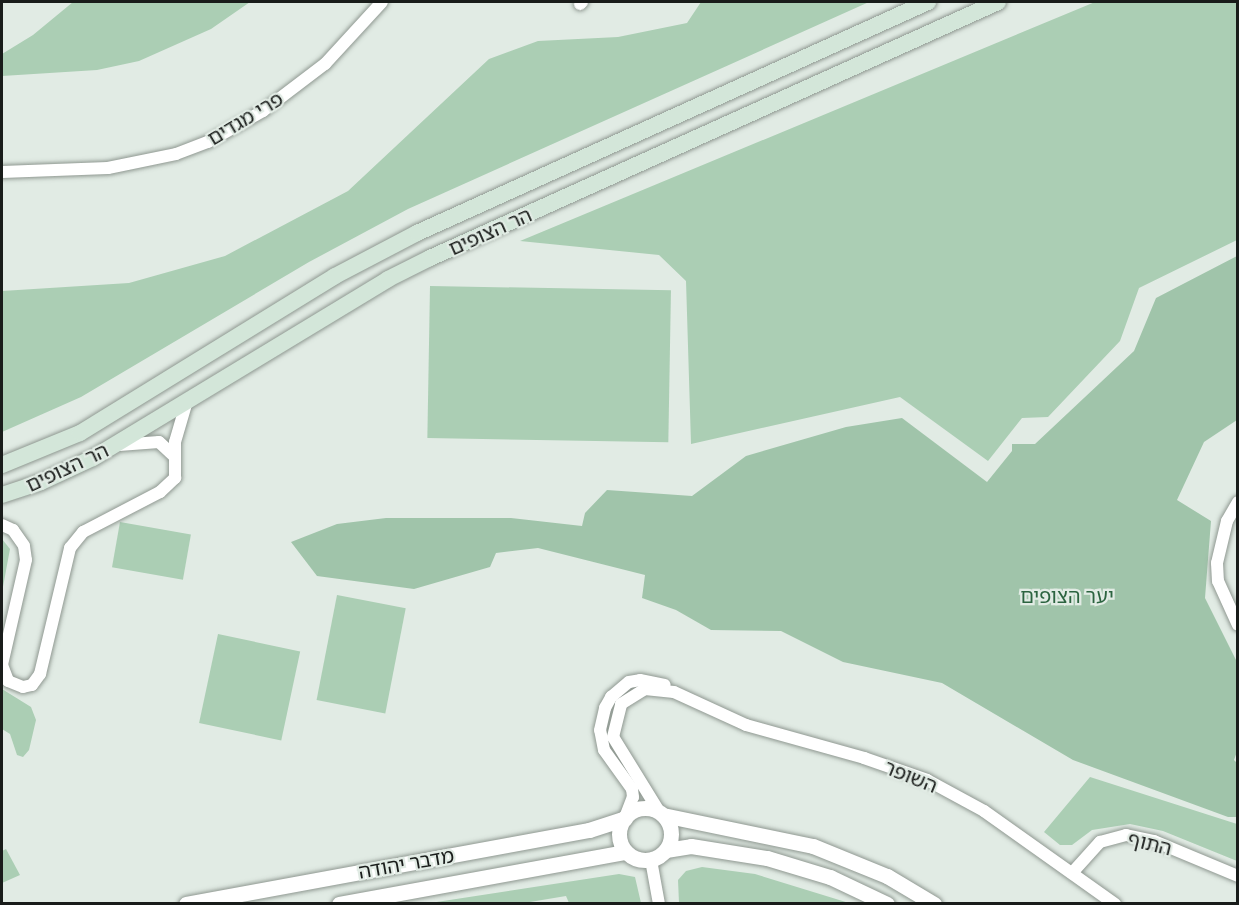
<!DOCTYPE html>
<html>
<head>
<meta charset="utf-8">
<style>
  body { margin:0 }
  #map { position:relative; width:1239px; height:905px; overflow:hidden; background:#e1ebe4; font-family:Lato,"Noto Sans Hebrew",sans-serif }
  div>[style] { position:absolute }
  .green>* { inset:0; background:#abceb4; transform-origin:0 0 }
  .forest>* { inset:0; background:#a0c4aa }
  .roads { filter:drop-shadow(0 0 2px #8f9891) drop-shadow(0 0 2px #8f9891) }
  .minor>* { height:12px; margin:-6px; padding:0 6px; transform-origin:6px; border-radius:6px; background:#fff }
  .tertiary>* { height:15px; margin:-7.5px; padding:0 7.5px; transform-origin:7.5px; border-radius:7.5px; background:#fff }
  .tertiary>.ring { margin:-7.5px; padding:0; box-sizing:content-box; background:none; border:15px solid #fff; border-radius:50% }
  .secondary>* { height:16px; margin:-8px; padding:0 8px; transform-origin:8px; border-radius:8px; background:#d3e6d9 }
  span { translate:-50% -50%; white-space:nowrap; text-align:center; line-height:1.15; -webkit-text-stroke:4.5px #e1ebe4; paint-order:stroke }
  .street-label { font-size:20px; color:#191c1a }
  .park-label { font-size:20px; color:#2c6440 }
  .frame { position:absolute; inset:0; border:3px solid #191c1a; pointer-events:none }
</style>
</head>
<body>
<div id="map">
  <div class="green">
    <i style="clip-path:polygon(73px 2px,250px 2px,211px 29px,139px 61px,97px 70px,2px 76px,2px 54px,33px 35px)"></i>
    <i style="clip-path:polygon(701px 2px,869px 2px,408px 209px,309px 262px,81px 397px,2px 432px,2px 291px,129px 283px,225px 256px,348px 191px,489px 59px,538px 41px,618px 37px,687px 23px)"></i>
    <i style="clip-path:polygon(1095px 2px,1237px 2px,1237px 240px,1139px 288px,1120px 341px,1048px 417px,1022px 418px,988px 461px,900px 397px,691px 444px,686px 281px,659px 255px,520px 241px)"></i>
    <i style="left:430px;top:286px;width:241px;height:152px;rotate:1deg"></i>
    <i style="left:120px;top:522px;width:72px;height:46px;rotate:10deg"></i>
    <i style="clip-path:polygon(2px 539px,10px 549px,2px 592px)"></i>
    <i style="left:337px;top:595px;width:70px;height:107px;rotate:11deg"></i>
    <i style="left:218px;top:634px;width:84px;height:91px;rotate:12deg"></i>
    <i style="clip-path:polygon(2px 689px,31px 707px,36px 720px,29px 750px,23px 757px,17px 755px,10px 734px,2px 729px)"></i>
    <i style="clip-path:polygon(1090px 777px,1237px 824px,1237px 861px,1163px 831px,1130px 824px,1092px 830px,1072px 845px,1060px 845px,1044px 832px)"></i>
    <i style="clip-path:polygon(6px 849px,20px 875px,2px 883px,2px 851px)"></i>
    <i style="clip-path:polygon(702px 867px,755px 874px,849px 903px,679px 903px,678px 880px,686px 871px)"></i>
    <i style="clip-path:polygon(619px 874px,635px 877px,641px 903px,569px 903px,566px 896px,524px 903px,430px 903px)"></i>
  </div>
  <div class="forest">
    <i style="clip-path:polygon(1237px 256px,1237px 420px,1204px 442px,1177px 500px,1211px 521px,1205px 598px,1237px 662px,1238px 749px,1234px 760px,1237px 763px,1237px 817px,1228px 817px,1073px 760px,942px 683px,843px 662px,781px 631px,711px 630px,676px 610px,642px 598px,645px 575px,538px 548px,496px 553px,490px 567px,414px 589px,317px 576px,291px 542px,337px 524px,386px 518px,511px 518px,582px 526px,585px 513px,607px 490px,692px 496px,746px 456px,846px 427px,902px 418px,987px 482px,1012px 451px,1012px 444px,1035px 444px,1134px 351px,1156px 298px)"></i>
  </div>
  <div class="roads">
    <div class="minor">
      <i style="left:580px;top:4px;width:3px;rotate:-45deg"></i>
      <i style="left:2px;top:172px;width:106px;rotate:-2.2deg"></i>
      <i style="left:108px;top:168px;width:69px;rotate:-11.6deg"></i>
      <i style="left:176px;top:154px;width:34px;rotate:-21deg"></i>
      <i style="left:208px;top:142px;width:63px;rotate:-29.4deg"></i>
      <i style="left:263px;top:111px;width:78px;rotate:-37.2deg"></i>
      <i style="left:325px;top:64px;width:84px;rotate:-47.4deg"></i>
      <i style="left:119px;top:445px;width:40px;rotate:-4.3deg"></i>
      <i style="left:159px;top:442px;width:22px;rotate:43deg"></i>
      <i style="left:1238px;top:502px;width:22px;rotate:120deg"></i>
      <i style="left:1227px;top:521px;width:43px;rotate:103.4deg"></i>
      <i style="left:1217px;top:563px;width:18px;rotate:87deg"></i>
      <i style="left:1218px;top:581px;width:48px;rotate:65.6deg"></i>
      <i style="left:2px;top:525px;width:12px;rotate:24deg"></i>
      <i style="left:13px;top:530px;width:19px;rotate:55deg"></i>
      <i style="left:24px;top:546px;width:14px;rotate:82deg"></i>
      <i style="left:26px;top:560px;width:108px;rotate:102.9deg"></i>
      <i style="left:2px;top:665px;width:17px;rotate:69deg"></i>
      <i style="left:8px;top:681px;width:16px;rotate:22deg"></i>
      <i style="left:23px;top:687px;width:9px;rotate:-13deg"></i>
      <i style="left:32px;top:685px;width:14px;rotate:-54deg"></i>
      <i style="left:40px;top:674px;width:130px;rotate:-76.6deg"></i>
      <i style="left:70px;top:548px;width:21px;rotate:-51deg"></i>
      <i style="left:83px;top:532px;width:87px;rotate:-27.5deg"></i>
      <i style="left:160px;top:492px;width:21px;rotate:-43deg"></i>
      <i style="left:175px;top:478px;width:36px;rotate:-90deg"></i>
      <i style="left:175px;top:442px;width:43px;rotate:-73.7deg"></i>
      <i style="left:660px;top:813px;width:89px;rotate:-121.7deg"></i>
      <i style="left:613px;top:737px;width:34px;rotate:-76deg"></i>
      <i style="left:621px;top:704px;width:28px;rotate:-32deg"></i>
      <i style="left:645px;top:689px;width:29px;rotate:6deg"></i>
      <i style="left:674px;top:692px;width:79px;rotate:24.6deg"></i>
      <i style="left:746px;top:725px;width:123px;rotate:15.6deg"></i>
      <i style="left:864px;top:758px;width:67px;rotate:19.2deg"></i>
      <i style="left:927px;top:780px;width:65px;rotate:28.5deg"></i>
      <i style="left:984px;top:811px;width:161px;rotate:35.4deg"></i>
      <i style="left:626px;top:815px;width:19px;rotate:-69deg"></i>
      <i style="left:633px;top:797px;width:8px;rotate:-97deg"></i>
      <i style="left:632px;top:789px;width:48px;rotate:-125.7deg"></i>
      <i style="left:604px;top:750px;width:20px;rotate:-101deg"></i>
      <i style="left:600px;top:730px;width:23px;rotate:-77deg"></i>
      <i style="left:605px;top:708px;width:13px;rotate:-61deg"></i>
      <i style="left:611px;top:697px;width:23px;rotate:-40deg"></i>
      <i style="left:629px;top:682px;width:11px;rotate:-10deg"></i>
      <i style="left:640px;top:680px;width:25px;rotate:11deg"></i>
      <i style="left:651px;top:860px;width:45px;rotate:79.7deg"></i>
      <i style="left:1072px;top:873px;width:42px;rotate:-47.9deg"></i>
      <i style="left:1100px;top:842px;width:27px;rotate:-15deg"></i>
      <i style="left:1126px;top:835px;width:29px;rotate:12deg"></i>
      <i style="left:1154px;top:841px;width:91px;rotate:22.6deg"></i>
    </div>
    <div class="tertiary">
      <i class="ring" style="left:619px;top:808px;width:37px;height:37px"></i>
      <i style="left:663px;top:815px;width:153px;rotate:11.7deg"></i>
      <i style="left:813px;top:846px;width:80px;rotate:22.1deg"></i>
      <i style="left:887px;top:876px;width:55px;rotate:30.8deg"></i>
      <i style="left:666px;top:850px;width:25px;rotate:-9deg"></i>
      <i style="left:691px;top:846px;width:77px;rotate:9deg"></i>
      <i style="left:767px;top:858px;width:66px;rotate:16.8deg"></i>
      <i style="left:830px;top:877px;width:63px;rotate:25.3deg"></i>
      <i style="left:186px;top:904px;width:410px;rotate:-10.4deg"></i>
      <i style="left:589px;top:830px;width:38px;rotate:-18deg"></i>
      <i style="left:339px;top:904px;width:291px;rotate:-10.3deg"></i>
    </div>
    <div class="secondary">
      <i style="left:2px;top:465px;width:84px;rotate:-22.3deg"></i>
      <i style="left:80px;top:433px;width:299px;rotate:-31.6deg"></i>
      <i style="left:335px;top:276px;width:93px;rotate:-27.7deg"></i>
      <i style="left:417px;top:233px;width:561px;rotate:-24.33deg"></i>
      <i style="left:2px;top:495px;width:41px;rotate:-18.4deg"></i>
      <i style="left:41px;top:482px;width:57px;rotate:-24.8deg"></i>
      <i style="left:93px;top:458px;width:345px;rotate:-31.2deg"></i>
      <i style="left:388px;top:279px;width:47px;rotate:-26.6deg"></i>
      <i style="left:430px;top:258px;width:623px;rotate:-24.26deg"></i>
    </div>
  </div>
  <div class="street-label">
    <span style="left:245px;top:118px;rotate:-31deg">פרי מגדים</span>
    <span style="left:490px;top:231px;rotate:-24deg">הר הצופים</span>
    <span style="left:67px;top:467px;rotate:-25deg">הר הצופים</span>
    <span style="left:911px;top:776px;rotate:22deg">השופר</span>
    <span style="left:1150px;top:843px;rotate:14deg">התוף</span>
    <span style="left:406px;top:863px;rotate:-10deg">מדבר יהודה</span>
  </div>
  <div class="park-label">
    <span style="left:1067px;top:595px">יער הצופים</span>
  </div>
  <div class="frame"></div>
</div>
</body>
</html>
